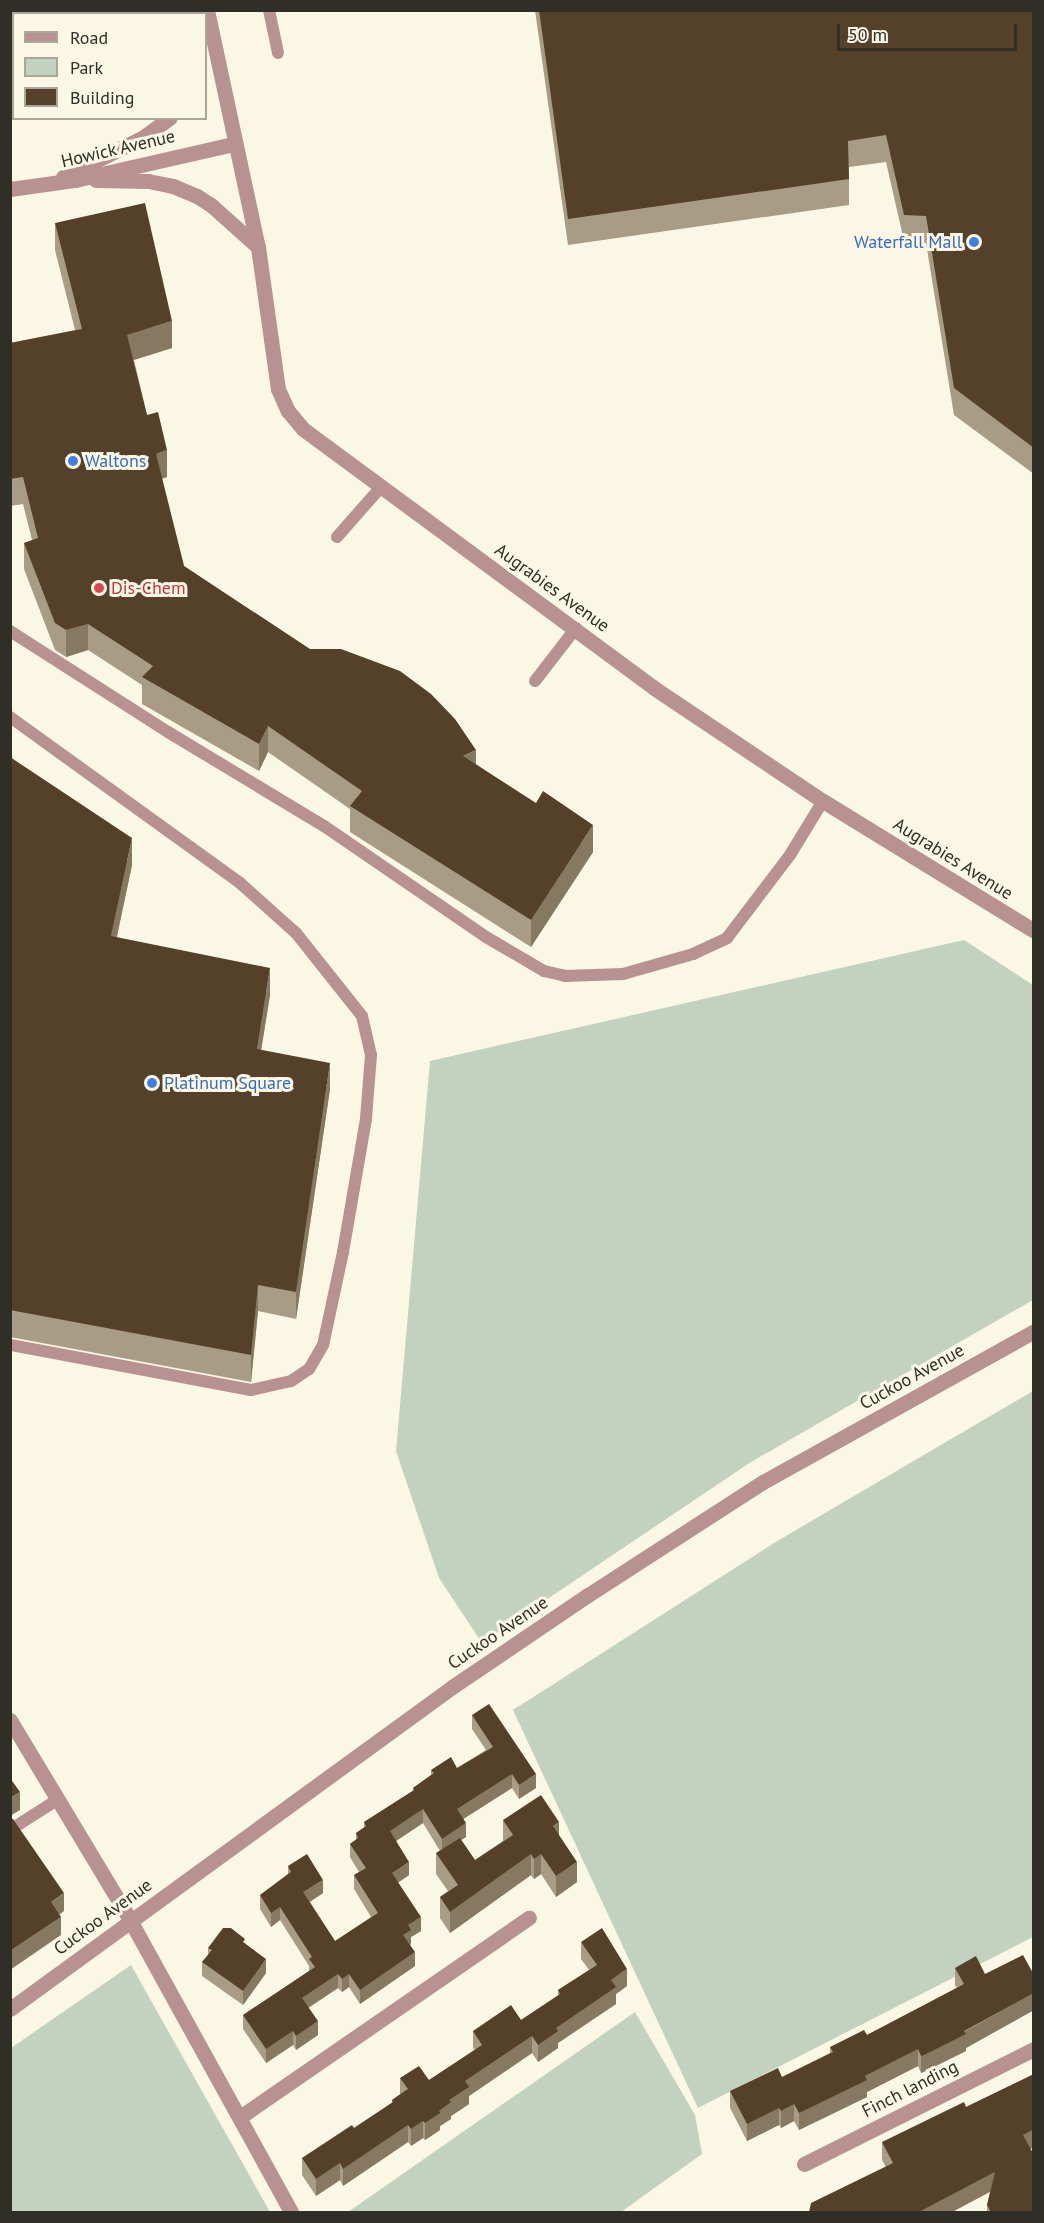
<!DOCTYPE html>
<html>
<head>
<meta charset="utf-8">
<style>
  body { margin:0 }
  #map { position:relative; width:1044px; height:2223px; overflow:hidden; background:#fbf7e5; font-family:"PT Sans",sans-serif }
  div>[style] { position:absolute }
  .green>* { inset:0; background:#c3d2be }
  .service>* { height:12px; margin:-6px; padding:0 6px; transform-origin:6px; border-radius:6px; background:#b89191 }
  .minor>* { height:15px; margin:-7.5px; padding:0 7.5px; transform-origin:7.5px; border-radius:7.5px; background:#b89191 }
  .wall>* { inset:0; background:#a89c87; transform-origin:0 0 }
  .shaded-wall>* { inset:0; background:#877861 }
  .building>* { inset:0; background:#554129 }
  .dots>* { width:16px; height:16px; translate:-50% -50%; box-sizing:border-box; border:3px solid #fbf7e5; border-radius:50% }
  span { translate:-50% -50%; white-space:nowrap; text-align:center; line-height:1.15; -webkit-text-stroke:6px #fbf7e5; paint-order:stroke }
  .street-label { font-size:18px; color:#2f2e27 }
  .shop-label { font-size:18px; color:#366cbe }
  .right { translate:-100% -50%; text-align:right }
  .left { translate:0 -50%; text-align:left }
  .health-label { font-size:18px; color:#be3a42 }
  .frame { position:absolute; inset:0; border:12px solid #2f2e27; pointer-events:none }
  .legend { position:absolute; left:12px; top:12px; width:195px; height:108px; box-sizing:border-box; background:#fbf7e5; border:2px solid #a9a799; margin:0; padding:8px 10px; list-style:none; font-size:18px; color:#2f2e27 }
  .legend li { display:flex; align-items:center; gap:12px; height:30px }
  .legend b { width:30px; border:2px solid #a9a799 }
  .scale { position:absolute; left:837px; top:24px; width:180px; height:27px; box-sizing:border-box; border:3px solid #2f2e27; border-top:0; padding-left:8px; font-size:18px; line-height:21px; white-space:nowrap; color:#2f2e27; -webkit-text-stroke:4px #fbf7e5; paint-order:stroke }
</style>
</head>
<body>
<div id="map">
  <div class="green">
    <i style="clip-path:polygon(964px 940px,1033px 985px,1033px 1300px,751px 1462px,482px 1643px,439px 1578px,396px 1451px,430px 1061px)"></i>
    <i style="clip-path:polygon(1033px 1391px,1033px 1937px,698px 2108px,513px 1710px,779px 1540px)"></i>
    <i style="clip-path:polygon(131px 1965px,270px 2212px,11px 2212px,11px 2048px)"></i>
    <i style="clip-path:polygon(635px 2012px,695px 2115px,702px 2154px,621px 2212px,348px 2212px)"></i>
  </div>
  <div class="service">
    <i style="left:269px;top:10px;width:44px;rotate:78.2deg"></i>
    <i style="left:337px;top:537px;width:65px;rotate:-48.7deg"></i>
    <i style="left:10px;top:631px;width:188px;rotate:32.6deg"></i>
    <i style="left:168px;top:732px;width:182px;rotate:31.1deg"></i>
    <i style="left:324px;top:826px;width:196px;rotate:34.4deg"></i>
    <i style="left:486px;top:937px;width:67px;rotate:30.4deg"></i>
    <i style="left:544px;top:971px;width:22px;rotate:13deg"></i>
    <i style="left:565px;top:976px;width:58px;rotate:-2deg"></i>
    <i style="left:623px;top:974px;width:73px;rotate:-15.9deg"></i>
    <i style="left:693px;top:954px;width:38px;rotate:-25deg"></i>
    <i style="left:727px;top:938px;width:104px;rotate:-52.8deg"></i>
    <i style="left:790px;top:855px;width:63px;rotate:-58.6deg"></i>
    <i style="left:535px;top:681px;width:67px;rotate:-52.3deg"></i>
    <i style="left:10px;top:717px;width:284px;rotate:35.8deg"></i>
    <i style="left:240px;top:883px;width:75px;rotate:41.8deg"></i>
    <i style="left:296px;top:933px;width:106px;rotate:51.5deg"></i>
    <i style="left:362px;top:1016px;width:40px;rotate:77deg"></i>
    <i style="left:371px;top:1055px;width:64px;rotate:94.5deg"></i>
    <i style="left:366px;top:1119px;width:135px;rotate:99.8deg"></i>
    <i style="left:343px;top:1252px;width:95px;rotate:102.1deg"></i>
    <i style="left:323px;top:1345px;width:28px;rotate:120deg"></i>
    <i style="left:309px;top:1369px;width:22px;rotate:146deg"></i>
    <i style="left:291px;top:1381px;width:41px;rotate:167.3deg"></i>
    <i style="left:251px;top:1390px;width:245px;rotate:-169.4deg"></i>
    <i style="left:10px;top:1830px;width:56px;rotate:-32.6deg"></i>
  </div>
  <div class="minor">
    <i style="left:207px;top:10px;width:242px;rotate:77.9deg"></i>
    <i style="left:258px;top:247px;width:143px;rotate:82deg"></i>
    <i style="left:278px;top:389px;width:24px;rotate:66deg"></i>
    <i style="left:288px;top:411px;width:23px;rotate:50deg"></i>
    <i style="left:303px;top:429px;width:436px;rotate:36.4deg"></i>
    <i style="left:654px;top:688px;width:203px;rotate:33.8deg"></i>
    <i style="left:823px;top:801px;width:248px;rotate:31.6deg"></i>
    <i style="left:63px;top:177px;width:88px;rotate:-26.3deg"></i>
    <i style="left:142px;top:138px;width:34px;rotate:-36deg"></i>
    <i style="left:96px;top:180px;width:52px;rotate:1.1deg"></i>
    <i style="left:148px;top:181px;width:25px;rotate:11deg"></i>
    <i style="left:173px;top:186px;width:26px;rotate:23deg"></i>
    <i style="left:197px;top:196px;width:17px;rotate:33deg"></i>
    <i style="left:211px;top:205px;width:63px;rotate:41.8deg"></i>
    <i style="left:10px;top:189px;width:66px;rotate:-7.9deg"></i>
    <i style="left:75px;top:180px;width:163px;rotate:-12.8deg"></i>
    <i style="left:10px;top:1720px;width:233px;rotate:59deg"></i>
    <i style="left:130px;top:1920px;width:333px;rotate:61.1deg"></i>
    <i style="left:10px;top:2009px;width:547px;rotate:-36.07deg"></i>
    <i style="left:452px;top:1687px;width:164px;rotate:-34.1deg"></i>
    <i style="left:588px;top:1595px;width:208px;rotate:-32.9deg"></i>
    <i style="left:763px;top:1482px;width:310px;rotate:-29.1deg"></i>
    <i style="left:240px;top:2117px;width:351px;rotate:-34.6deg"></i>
    <i style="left:804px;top:2164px;width:257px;rotate:-26.6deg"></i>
  </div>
  <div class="wall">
    <i style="left:10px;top:10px;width:6px;height:77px;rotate:45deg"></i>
    <i style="clip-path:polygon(535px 10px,1034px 10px,1034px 474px,954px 415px,926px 243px,904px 241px,886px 162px,849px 167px,849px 205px,568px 245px)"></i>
    <i style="clip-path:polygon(55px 223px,172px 348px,134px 360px,147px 415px,167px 477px,162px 478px,184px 566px,476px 764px,593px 852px,531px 947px,350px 832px,350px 809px,268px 752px,259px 771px,142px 704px,142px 685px,88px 650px,66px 657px,55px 650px,24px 569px,24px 543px,32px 540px,23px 504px,10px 506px,10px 343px,75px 330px,55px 250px)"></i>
    <i style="clip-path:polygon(10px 757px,132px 865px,117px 937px,270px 995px,261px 1050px,330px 1089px,296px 1319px,258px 1311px,251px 1382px,10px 1337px)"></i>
    <i style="clip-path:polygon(472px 1715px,536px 1788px,519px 1799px,512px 1788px,463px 1819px,466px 1837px,461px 1840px,475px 1860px,503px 1841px,503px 1820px,559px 1835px,577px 1882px,556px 1897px,541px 1874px,534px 1879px,531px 1875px,450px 1933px,440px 1918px,440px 1897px,448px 1891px,436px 1874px,436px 1853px,440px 1851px,423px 1823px,396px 1841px,409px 1875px,398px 1882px,421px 1931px,411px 1937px,411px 1944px,410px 1945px,415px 1966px,360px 2004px,349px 1987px,342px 1992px,338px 1988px,308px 2008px,318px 2035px,296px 2050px,293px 2045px,266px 2063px,243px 2029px,243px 2015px,309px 1971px,309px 1966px,280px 1920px,271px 1927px,260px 1909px,260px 1895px,288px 1874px,288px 1866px,323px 1893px,310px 1902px,335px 1941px,371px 1917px,354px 1889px,354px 1875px,359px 1872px,350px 1857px,350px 1844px,356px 1840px,356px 1833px,364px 1828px,364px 1822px,413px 1791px,413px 1788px,431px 1775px,431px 1770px,457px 1768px,486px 1750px,472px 1729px)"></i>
    <i style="clip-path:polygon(581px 1942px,627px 1986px,616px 1994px,616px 2004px,558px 2043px,558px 2048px,538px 2062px,532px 2053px,469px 2096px,469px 2104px,451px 2116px,451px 2119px,440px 2126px,440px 2130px,425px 2140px,423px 2138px,411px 2146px,408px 2142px,343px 2186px,340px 2180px,316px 2196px,302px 2175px,302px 2158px,354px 2128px,392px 2103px,392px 2100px,400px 2094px,400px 2078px,429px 2080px,475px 2050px,473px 2048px,473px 2031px,521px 2020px,558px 1996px,558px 1990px,589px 1970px,581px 1959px)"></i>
    <i style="clip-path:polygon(245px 1943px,266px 1973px,243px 2005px,202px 1976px,202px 1962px,208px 1955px,208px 1948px)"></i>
    <i style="clip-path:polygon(955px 1968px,985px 1974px,1034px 1975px,1034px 2010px,966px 2048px,966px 2051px,924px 2072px,921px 2073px,918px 2066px,867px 2092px,867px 2097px,799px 2130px,794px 2121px,781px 2128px,779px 2125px,747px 2141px,730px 2108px,730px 2091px,782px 2077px,830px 2053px,830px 2047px,867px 2035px,957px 1988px,955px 1985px)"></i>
    <i style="clip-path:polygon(1034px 2074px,1034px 2147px,1030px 2149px,1034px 2212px,987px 2212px,987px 2205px,990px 2192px,952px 2212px,809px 2212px,886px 2167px,882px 2160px,882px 2142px,966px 2107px)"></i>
  </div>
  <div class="shaded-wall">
    <i style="clip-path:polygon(172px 321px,172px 348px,127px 362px,127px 335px)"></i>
    <i style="clip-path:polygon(167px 450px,167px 477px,156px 481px,156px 454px)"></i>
    <i style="clip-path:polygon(88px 624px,88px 650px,66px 657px,66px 630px)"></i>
    <i style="clip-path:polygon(268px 726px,268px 752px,259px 771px,259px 744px)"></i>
    <i style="clip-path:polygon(476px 750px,476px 776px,463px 756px)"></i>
    <i style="clip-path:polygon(593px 825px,593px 852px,531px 947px,531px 920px)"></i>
    <i style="clip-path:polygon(132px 838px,132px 865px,111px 963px,111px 936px)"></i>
    <i style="clip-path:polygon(270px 968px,270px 995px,257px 1076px,257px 1049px)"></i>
    <i style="clip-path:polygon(330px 1063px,330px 1089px,296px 1319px,296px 1292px)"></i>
    <i style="clip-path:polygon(258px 1285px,258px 1311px,251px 1382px,251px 1355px)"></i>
    <i style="clip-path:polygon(512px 1774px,512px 1788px,457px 1823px,457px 1809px)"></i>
    <i style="clip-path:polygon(536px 1774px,536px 1788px,519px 1799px,519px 1785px)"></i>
    <i style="clip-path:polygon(20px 1792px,20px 1810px,10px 1816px,10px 1798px)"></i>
    <i style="clip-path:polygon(423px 1809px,423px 1823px,390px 1845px,390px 1831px)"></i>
    <i style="clip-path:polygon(559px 1822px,559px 1842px,553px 1826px)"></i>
    <i style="clip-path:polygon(466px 1823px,466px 1837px,442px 1852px,442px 1839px)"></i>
    <i style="clip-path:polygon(531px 1854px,531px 1875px,450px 1933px,450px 1912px)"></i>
    <i style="clip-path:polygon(541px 1854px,541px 1874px,534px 1879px,534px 1859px)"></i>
    <i style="clip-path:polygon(409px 1862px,409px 1875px,392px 1887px,392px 1873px)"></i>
    <i style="clip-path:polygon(577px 1862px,577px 1882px,556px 1897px,556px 1876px)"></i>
    <i style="clip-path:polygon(323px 1880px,323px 1893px,303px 1906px,303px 1892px)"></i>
    <i style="clip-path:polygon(64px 1893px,64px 1911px,51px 1921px,51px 1902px)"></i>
    <i style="clip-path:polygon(280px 1907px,280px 1920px,271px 1927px,271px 1913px)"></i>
    <i style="clip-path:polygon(61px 1917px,61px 1935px,10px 1970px,10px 1951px)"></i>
    <i style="clip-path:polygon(421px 1917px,421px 1931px,411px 1937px,411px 1944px,403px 1949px,403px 1935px,408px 1925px)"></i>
    <i style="clip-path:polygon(415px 1952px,415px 1966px,360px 2004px,360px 1990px)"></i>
    <i style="clip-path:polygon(266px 1959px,266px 1973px,243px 2005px,243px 1991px)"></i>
    <i style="clip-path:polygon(627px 1969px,627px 1986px,616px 1994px,616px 2004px,558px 2043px,558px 2048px,538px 2062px,538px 2045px,556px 2028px,611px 1980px)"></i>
    <i style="clip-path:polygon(338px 1974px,338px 1988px,302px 2012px,302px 1998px)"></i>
    <i style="clip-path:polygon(349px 1974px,349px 1987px,342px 1992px,342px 1979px)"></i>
    <i style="clip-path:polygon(1034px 1993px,1034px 2010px,966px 2048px,966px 2051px,921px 2073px,921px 2056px)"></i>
    <i style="clip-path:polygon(318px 2021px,318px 2035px,296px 2050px,296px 2036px)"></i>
    <i style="clip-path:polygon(293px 2031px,293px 2045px,266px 2063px,266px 2049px)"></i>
    <i style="clip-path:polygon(532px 2036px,532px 2053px,469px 2096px,469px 2104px,451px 2116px,451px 2119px,440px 2126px,440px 2130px,425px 2140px,425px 2123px,449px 2100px,465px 2081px)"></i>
    <i style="clip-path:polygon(918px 2049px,918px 2066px,867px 2092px,867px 2097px,799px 2130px,799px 2113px,865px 2076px)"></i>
    <i style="clip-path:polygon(794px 2104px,794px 2121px,781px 2128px,781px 2111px)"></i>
    <i style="clip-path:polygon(779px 2108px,779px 2125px,747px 2141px,747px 2124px)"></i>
    <i style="clip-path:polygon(423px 2121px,423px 2138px,411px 2146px,411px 2129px)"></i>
    <i style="clip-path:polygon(408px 2125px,408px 2142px,343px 2186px,343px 2169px)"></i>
    <i style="clip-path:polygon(1034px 2129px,1034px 2147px,1023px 2153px,1023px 2135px)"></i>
    <i style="clip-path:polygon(340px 2163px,340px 2180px,316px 2196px,316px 2179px)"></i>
    <i style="clip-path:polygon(995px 2172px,995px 2189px,952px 2212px,919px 2212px)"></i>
  </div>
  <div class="building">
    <i style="clip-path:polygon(10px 10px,115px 10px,116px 14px,14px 14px,14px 60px,10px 60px)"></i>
    <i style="clip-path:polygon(539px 10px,1034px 10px,1034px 448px,954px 388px,926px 216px,904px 215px,886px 135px,848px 141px,849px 179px,568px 219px)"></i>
    <i style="clip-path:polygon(145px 203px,172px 321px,127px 335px,147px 415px,158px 412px,167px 450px,156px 454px,184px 566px,310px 649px,341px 649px,400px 671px,431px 694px,455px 719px,476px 750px,463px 756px,536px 803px,543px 791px,593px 825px,531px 920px,350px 806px,362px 791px,268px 726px,259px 744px,142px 677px,153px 666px,88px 624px,66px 630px,55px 623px,24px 543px,38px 538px,23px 477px,10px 479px,10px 343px,82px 329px,55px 223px)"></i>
    <i style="clip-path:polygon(10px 757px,132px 838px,111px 936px,270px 968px,257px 1049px,330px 1063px,296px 1292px,258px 1285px,251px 1355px,10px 1310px)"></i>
    <i style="clip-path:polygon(489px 1704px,536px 1774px,519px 1785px,512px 1774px,457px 1809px,466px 1823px,442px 1839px,423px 1809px,390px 1831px,409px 1862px,392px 1873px,421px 1917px,408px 1925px,411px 1930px,403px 1935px,415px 1952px,360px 1990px,349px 1974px,342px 1979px,338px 1974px,302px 1998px,318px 2021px,296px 2036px,293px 2031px,266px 2049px,243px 2015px,315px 1967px,309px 1959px,312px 1957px,280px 1907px,271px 1913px,260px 1895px,291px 1872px,288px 1866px,307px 1854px,323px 1880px,303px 1892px,335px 1941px,378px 1913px,354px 1875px,366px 1868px,350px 1844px,358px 1838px,356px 1833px,366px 1826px,364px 1822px,414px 1790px,413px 1788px,434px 1773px,431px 1770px,451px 1757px,457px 1768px,493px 1747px,472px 1715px)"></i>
    <i style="clip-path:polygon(10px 1778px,20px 1792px,10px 1798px)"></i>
    <i style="clip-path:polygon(541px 1795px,559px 1822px,553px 1826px,577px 1862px,556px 1876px,541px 1854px,534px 1859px,531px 1854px,450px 1912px,440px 1897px,458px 1885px,436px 1853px,460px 1838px,475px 1860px,513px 1835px,503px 1820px)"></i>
    <i style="clip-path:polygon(10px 1818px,13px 1819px,64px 1893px,51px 1902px,61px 1917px,10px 1951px,10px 1904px,12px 1903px,10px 1902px)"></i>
    <i style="clip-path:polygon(223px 1928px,231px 1928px,245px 1939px,243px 1942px,266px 1959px,243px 1991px,202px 1962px,212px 1950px,208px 1948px)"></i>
    <i style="clip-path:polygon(602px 1928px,627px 1969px,611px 1980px,616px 1987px,556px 2028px,558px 2031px,538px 2045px,532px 2036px,465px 2081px,469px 2087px,449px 2100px,451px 2102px,439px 2111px,440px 2113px,425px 2123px,423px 2121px,411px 2129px,408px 2125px,343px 2169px,340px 2163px,316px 2179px,302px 2158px,352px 2125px,354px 2128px,393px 2102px,392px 2100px,408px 2089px,400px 2078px,419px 2066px,429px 2080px,482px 2045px,473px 2031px,511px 2005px,521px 2020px,560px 1994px,558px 1990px,597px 1965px,581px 1942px)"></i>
    <i style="clip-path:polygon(1023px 1955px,1034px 1975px,1034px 1993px,964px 2031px,966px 2034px,924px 2055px,921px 2056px,918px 2049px,865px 2076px,867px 2080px,799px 2113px,794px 2104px,781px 2111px,779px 2108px,747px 2124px,730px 2091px,778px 2068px,782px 2077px,833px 2052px,830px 2047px,864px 2030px,867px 2035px,964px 1984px,955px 1968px,976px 1956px,985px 1974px)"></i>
    <i style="clip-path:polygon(1034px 2074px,1034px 2129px,1023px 2135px,1034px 2155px,1034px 2212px,991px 2212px,987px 2205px,995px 2172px,919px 2212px,809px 2212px,811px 2203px,893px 2163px,882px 2142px,964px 2102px,966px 2107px)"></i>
  </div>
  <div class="dots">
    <i style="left:974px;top:242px;background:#3f7fe0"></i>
    <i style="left:73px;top:461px;background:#3f7fe0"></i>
    <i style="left:99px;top:588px;background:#e0444e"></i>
    <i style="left:152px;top:1083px;background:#3f7fe0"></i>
  </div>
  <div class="street-label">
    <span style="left:118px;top:149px;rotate:-13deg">Howick Avenue</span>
    <span style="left:552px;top:588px;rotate:36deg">Augrabies Avenue</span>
    <span style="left:953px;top:859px;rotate:32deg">Augrabies Avenue</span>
    <span style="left:912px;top:1377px;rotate:-29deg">Cuckoo Avenue</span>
    <span style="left:498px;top:1633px;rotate:-34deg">Cuckoo Avenue</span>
    <span style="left:103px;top:1917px;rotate:-36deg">Cuckoo Avenue</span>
    <span style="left:910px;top:2089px;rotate:-27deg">Finch landing</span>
  </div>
  <div class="shop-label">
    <span class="right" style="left:962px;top:242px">Waterfall Mall</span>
    <span class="left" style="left:85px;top:461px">Waltons</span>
    <span class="left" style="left:164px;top:1083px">Platinum Square</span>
  </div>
  <div class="health-label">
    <span class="left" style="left:111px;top:588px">Dis-Chem</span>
  </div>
  <div class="frame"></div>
  <ul class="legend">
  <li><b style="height:8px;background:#b89191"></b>Road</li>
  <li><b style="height:16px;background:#c3d2be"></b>Park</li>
  <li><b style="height:16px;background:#554129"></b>Building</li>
  </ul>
  <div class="scale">50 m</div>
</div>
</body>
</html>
